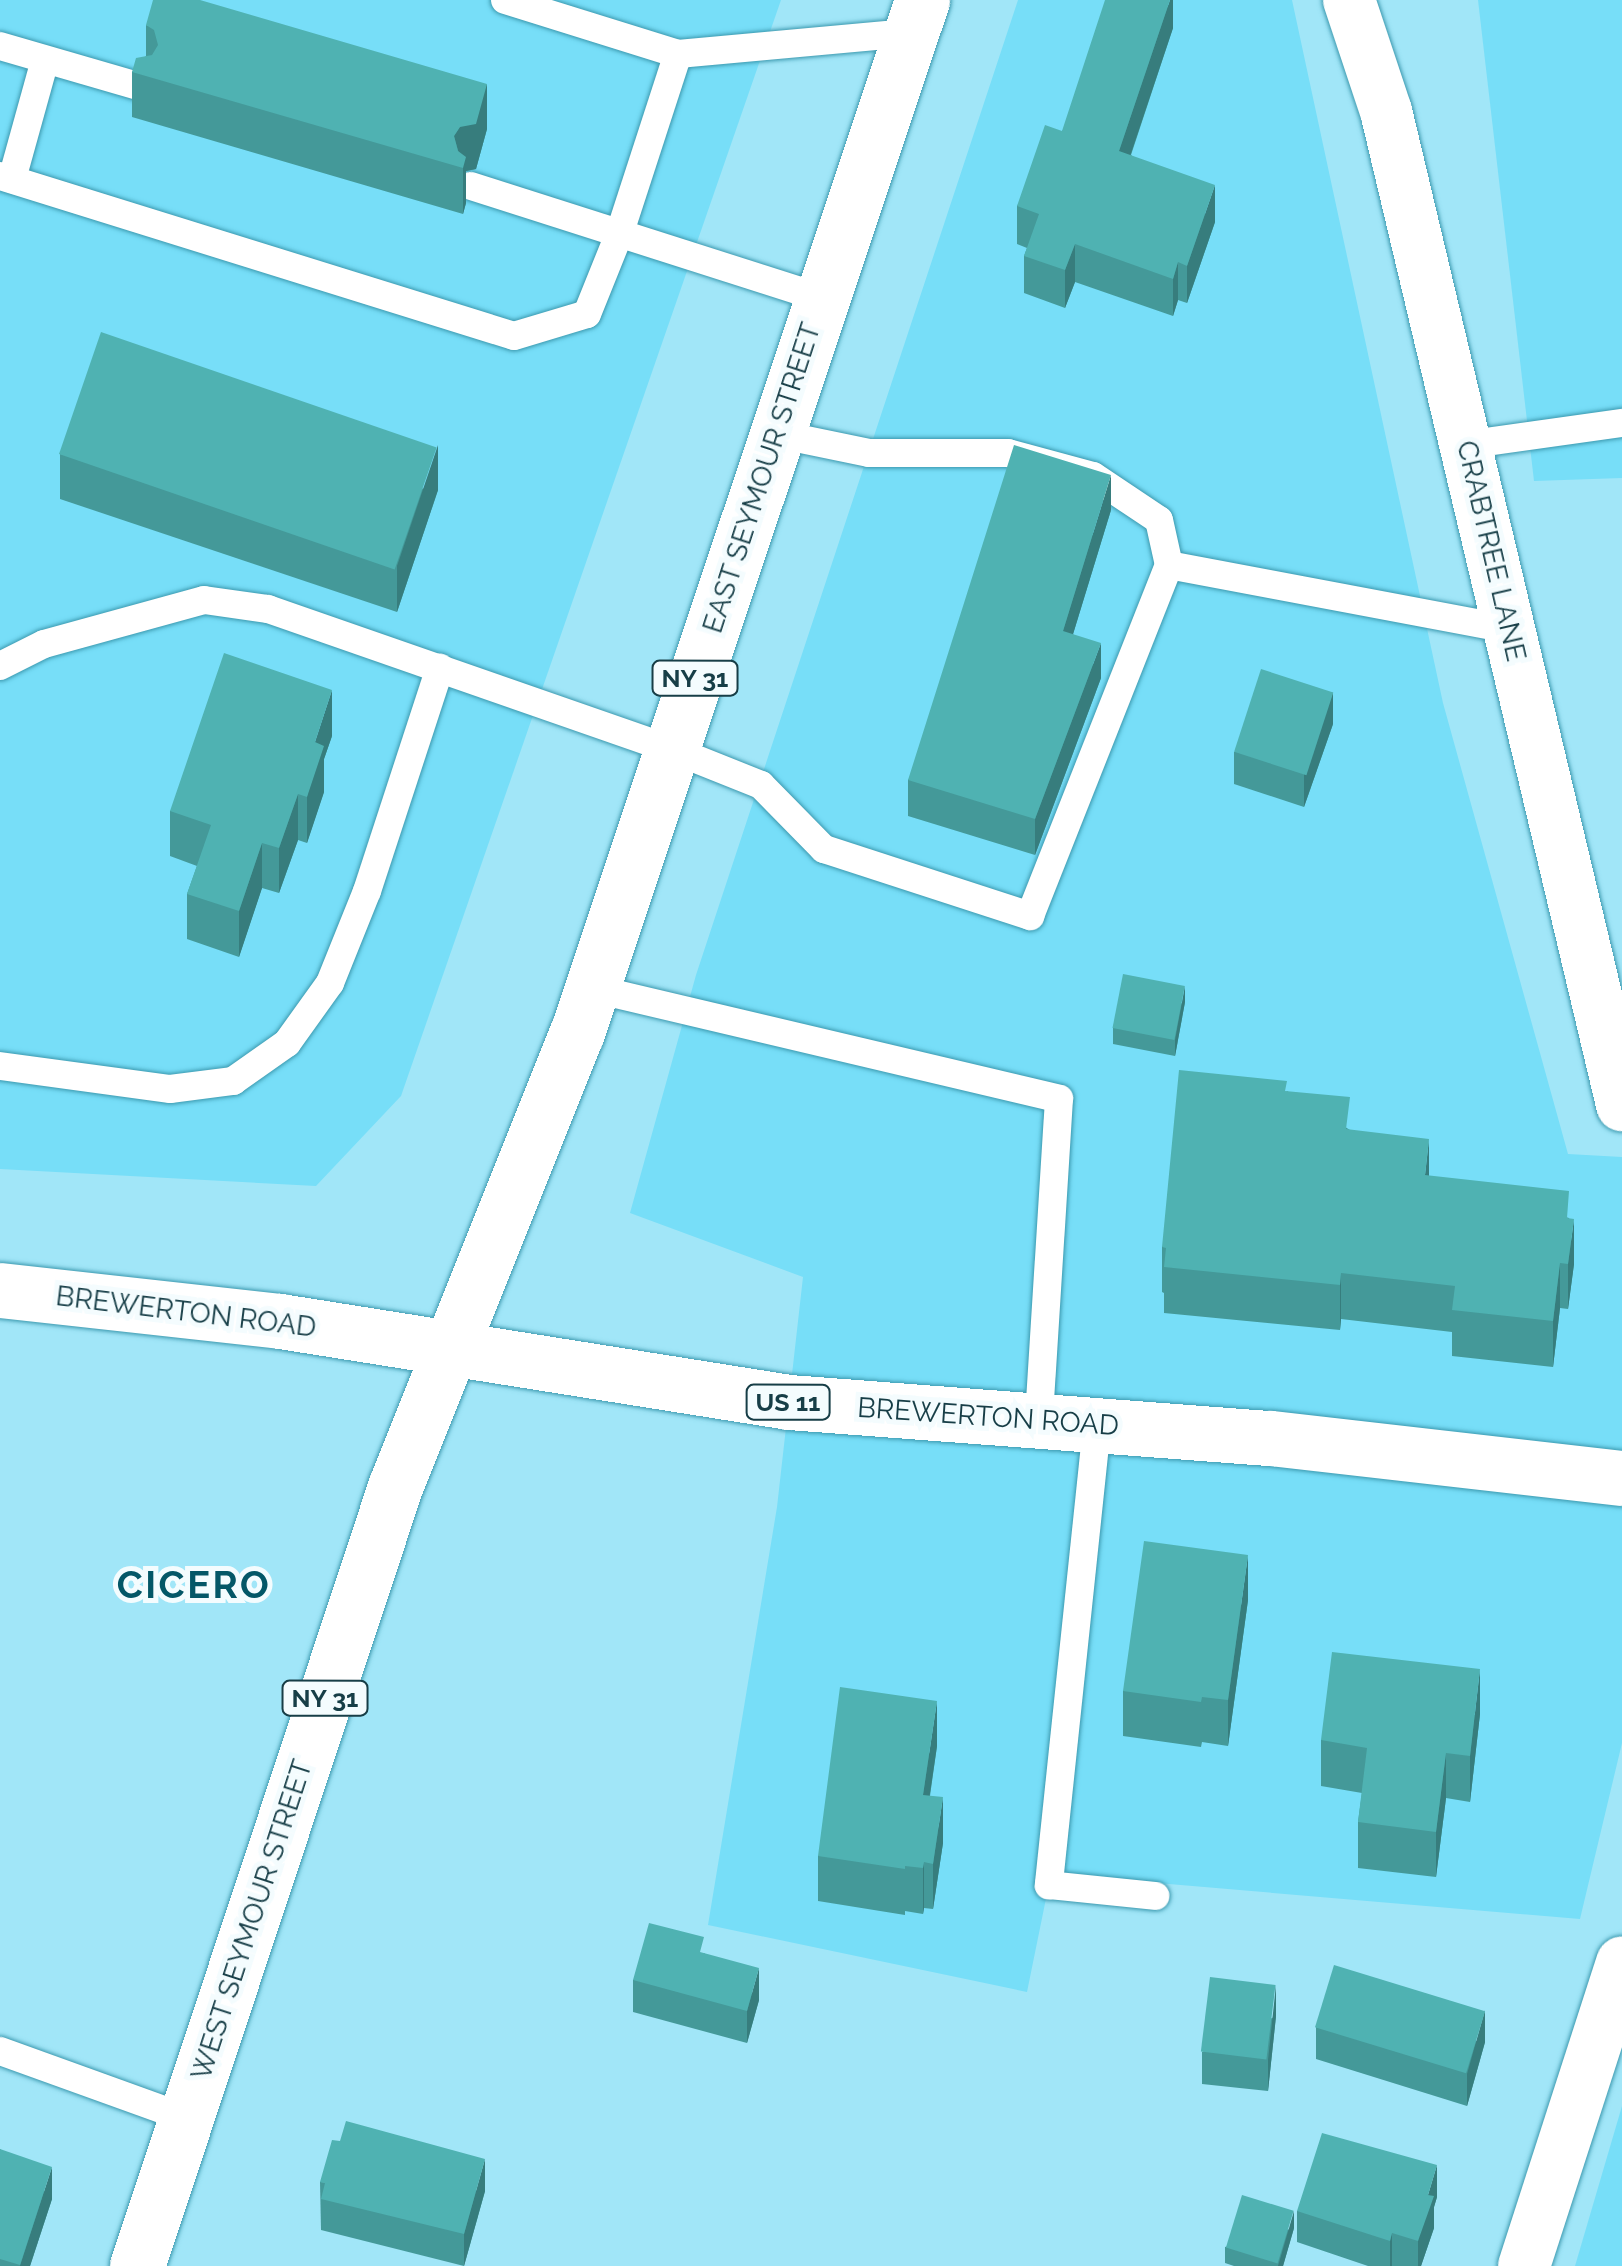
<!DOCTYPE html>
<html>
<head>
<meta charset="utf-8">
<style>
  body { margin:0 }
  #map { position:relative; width:1622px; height:2266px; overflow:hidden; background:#a1e6f8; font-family:Raleway,sans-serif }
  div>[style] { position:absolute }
  .built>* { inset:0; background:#77def8 }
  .roads { filter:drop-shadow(0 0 2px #3c99af) drop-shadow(0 0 2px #3c99af) }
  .lane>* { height:28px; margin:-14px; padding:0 14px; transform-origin:14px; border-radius:14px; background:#fff }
  .street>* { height:52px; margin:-26px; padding:0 26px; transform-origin:26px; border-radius:26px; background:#fff }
  .primary>* { height:55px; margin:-27.5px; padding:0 27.5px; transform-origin:27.5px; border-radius:27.5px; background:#fff }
  .highway>* { height:55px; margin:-27.5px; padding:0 27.5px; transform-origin:27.5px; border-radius:27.5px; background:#fff }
  .wall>* { inset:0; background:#499 }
  .shaded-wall>* { inset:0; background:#377d7d }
  .building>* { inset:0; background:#4fb2b2; transform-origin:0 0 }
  span { translate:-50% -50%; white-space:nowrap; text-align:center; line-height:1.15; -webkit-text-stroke:10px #f4fcfe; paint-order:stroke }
  .shield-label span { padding:2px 8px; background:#f4fcfe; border:2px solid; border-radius:8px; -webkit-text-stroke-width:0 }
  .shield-label { font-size:25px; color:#173e47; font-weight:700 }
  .street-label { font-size:28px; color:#173e47 }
  .district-label { font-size:38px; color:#045767; font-weight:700; letter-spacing:2.5px }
</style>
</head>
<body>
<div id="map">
  <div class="built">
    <i style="clip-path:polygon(0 0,781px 0,401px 1096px,316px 1186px,0 1169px)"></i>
    <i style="clip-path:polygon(1018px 0,1292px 0,1443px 703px,1568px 1154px,1622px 1157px,1622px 1743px,1580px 1919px,1051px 1874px,1027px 1992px,708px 1925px,777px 1507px,803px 1277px,630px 1213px,696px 975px)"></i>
    <i style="clip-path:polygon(1478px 0,1622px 0,1622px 478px,1534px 481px)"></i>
    <i style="clip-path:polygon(1622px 2106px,1622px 2266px,1575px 2266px)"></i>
  </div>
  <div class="roads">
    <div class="lane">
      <i style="left:505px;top:0;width:181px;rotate:17.3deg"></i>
      <i style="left:678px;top:54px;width:234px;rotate:-5.2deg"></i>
      <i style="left:0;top:46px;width:147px;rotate:16.2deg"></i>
      <i style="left:0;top:176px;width:538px;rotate:17.29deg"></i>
      <i style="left:514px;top:336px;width:76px;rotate:-16.8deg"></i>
      <i style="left:587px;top:314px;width:88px;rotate:-68.1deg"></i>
      <i style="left:620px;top:232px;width:187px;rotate:-72deg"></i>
      <i style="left:12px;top:179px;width:123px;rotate:-74.5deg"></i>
      <i style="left:471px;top:186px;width:368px;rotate:17.7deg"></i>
      <i style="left:777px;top:434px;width:94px;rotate:11.7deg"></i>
      <i style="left:869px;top:453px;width:139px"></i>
      <i style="left:1008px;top:453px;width:88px;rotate:15.1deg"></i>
      <i style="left:1093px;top:476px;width:79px;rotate:33.7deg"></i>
      <i style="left:1159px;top:520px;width:46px;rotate:77.5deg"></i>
      <i style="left:1169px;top:565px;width:346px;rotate:10.7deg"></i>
      <i style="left:1465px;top:445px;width:159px;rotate:-8deg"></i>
      <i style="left:0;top:666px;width:49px;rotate:-26.6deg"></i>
      <i style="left:44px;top:644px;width:166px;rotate:-15.4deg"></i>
      <i style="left:204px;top:600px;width:65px;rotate:8deg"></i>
      <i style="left:268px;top:609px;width:427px;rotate:19.2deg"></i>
      <i style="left:671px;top:749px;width:97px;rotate:21.8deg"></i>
      <i style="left:761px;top:785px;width:90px;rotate:45.5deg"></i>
      <i style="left:824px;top:849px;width:217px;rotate:18deg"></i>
      <i style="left:1030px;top:916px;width:378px;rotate:-68.4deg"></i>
      <i style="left:591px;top:988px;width:481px;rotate:13.3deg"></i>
      <i style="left:1059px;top:1099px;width:323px;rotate:93.6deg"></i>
      <i style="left:0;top:1066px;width:172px;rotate:7.7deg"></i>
      <i style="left:170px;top:1089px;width:64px;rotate:-7.2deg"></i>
      <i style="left:233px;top:1081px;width:66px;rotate:-35.1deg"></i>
      <i style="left:287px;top:1043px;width:74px;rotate:-54.4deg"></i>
      <i style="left:330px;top:983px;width:99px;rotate:-68.1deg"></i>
      <i style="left:367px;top:891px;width:235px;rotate:-71.9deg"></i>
      <i style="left:1097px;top:1426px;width:462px;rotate:96deg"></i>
      <i style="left:1049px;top:1885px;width:107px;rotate:5.9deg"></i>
      <i style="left:0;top:2051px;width:198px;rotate:19.8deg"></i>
    </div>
    <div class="street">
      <i style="left:1349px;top:0;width:117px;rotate:71.6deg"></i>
      <i style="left:1386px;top:111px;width:1022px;rotate:76.64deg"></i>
      <i style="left:1524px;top:2266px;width:319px;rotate:-72.1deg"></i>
    </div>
    <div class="primary">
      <i style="left:0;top:1290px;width:282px;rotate:6.3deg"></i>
      <i style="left:280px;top:1321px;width:515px;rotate:9.04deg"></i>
      <i style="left:789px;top:1402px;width:483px;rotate:4.3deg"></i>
      <i style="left:1271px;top:1438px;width:353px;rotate:6.5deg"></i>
    </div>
    <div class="highway">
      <i style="left:137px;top:2266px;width:821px;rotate:-71.68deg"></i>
      <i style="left:395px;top:1487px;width:489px;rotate:-68.2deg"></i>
      <i style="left:577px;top:1033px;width:1089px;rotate:-71.53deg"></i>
    </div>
  </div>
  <div class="wall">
    <i style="clip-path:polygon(1173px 0,1173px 28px,1131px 155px,1215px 222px,1187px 303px,1178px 300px,1173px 316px,1075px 282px,1065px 308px,1024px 293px,1024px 256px,1027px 248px,1017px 244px,1017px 206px,1062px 131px)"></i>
    <i style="clip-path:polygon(146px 25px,487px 129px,476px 169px,466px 171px,466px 203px,463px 214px,132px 117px,132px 72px,146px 56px)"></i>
    <i style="clip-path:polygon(60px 454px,438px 490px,397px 612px,60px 499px)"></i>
    <i style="clip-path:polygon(1111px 510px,1073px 634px,1101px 678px,1035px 855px,908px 816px,908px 780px)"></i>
    <i style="clip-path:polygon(1333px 724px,1304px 807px,1234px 784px,1234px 752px)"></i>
    <i style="clip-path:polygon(332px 736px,324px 759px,324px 792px,307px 843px,298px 840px,279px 893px,262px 888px,239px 957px,187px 939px,187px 894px,197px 866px,170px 856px,170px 811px)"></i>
    <i style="clip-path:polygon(1185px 1002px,1175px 1056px,1113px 1044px,1113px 1028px)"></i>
    <i style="clip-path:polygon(1287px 1091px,1350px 1130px,1429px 1176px,1569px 1218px,1574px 1264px,1568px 1309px,1560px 1308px,1553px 1367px,1452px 1356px,1452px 1332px,1341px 1319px,1340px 1330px,1164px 1313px,1164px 1293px,1162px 1292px,1162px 1247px)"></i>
    <i style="clip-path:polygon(1248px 1600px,1228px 1746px,1202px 1742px,1201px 1747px,1123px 1736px,1123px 1691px)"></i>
    <i style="clip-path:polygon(1480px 1714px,1470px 1802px,1446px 1798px,1436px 1877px,1358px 1868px,1358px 1822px,1362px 1793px,1321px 1786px,1321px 1740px)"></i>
    <i style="clip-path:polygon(937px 1746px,930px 1796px,943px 1843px,933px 1909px,924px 1908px,923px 1914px,905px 1911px,905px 1915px,818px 1901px,818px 1856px)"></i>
    <i style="clip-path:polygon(704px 1953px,759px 2000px,747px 2043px,633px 2012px,633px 1980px)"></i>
    <i style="clip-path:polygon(1276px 2016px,1268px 2091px,1202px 2084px,1202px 2052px)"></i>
    <i style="clip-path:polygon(1316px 2027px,1485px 2042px,1467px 2106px,1316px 2059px)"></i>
    <i style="clip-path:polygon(0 2149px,52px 2199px,30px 2266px,0 2266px)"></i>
    <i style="clip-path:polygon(320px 2182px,485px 2191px,464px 2266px,321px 2230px)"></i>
    <i style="clip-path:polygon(1437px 2197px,1434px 2207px,1434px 2228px,1421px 2266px,1368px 2266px,1297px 2242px,1297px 2211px)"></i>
    <i style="clip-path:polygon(1294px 2228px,1283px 2266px,1234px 2266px,1225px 2263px,1225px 2247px)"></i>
  </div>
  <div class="shaded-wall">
    <i style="clip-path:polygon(1170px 0,1173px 0,1173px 28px,1119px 189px,1119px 151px)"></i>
    <i style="clip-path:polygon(487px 84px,487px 129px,476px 169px,466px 171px,466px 203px,463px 214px,463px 168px,454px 136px)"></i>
    <i style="clip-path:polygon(1215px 185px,1215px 222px,1187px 303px,1187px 266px)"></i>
    <i style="clip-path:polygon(1075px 244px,1075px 282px,1065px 308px,1065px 270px)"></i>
    <i style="clip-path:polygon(1178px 262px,1178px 300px,1173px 316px,1173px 279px)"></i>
    <i style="clip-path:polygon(438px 445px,438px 490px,397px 612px,397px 566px)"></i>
    <i style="clip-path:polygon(1111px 475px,1111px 510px,1063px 667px,1063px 631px)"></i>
    <i style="clip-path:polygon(1101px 643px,1101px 678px,1035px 855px,1035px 819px)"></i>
    <i style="clip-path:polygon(332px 690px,332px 736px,324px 759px,324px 792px,307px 843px,307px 797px,315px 742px)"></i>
    <i style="clip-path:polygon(1333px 692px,1333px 724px,1304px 807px,1304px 775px)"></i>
    <i style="clip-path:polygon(298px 794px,298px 840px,279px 893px,279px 848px)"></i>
    <i style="clip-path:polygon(262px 843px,262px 888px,239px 957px,239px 911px)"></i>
    <i style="clip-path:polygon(1185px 986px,1185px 1002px,1175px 1056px,1175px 1040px)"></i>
    <i style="clip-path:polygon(1429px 1139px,1429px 1184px,1425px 1175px)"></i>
    <i style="clip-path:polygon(1574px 1219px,1574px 1264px,1568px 1309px,1568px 1264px)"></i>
    <i style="clip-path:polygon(1560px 1263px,1560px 1308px,1553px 1367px,1553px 1321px)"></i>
    <i style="clip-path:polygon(1341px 1273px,1341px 1319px,1340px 1330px,1340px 1285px)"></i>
    <i style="clip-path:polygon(1248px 1555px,1248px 1600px,1228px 1746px,1228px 1700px)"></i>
    <i style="clip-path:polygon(1480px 1669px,1480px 1714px,1470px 1802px,1470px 1756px)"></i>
    <i style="clip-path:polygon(937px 1701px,937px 1746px,923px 1840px,923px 1795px)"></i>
    <i style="clip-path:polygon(1446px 1753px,1446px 1798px,1436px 1877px,1436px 1832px)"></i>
    <i style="clip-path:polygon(943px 1797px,943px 1843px,933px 1909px,933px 1864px)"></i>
    <i style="clip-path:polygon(924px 1862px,924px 1908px,923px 1914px,923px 1868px)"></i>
    <i style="clip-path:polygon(759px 1968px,759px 2000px,747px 2043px,747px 2011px)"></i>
    <i style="clip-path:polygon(1276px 1985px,1276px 2016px,1268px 2091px,1268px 2060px)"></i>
    <i style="clip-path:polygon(1485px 2010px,1485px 2042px,1467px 2106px,1467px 2074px)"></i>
    <i style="clip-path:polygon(485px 2159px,485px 2191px,464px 2266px,464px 2234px)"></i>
    <i style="clip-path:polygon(1437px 2165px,1437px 2197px,1434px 2207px,1434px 2228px,1421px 2266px,1418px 2266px,1418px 2241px,1428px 2195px)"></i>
    <i style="clip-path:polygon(52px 2167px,52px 2199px,30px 2266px,20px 2266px)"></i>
    <i style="clip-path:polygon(1294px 2211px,1294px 2228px,1283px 2266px,1278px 2266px)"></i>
    <i style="clip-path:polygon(1392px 2233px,1392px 2266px,1390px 2266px,1390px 2241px)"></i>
  </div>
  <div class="building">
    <i style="clip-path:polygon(153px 0,200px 0,487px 84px,476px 124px,460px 127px,454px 136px,458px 151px,466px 157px,463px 168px,132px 72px,136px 58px,152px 55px,158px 45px,154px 30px,146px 25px)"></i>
    <i style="clip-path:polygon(1105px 0,1170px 0,1119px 151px,1215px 185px,1187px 266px,1178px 262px,1173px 279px,1075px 244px,1065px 270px,1024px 256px,1039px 214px,1017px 206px,1045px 125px,1062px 131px)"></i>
    <i style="left:101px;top:332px;width:355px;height:129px;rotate:19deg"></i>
    <i style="clip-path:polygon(1014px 445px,1111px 475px,1063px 631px,1101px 643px,1035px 819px,908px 780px)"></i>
    <i style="clip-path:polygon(224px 653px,332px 690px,315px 742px,324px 746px,307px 797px,298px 794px,279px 848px,262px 843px,239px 911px,187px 894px,211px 825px,170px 811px)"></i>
    <i style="left:1261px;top:669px;width:76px;height:87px;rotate:18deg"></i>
    <i style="left:1123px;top:974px;width:63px;height:55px;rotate:11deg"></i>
    <i style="clip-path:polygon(1179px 1070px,1287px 1081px,1285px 1091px,1350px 1097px,1346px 1129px,1429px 1139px,1425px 1175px,1569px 1191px,1567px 1218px,1574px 1219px,1568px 1264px,1560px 1263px,1553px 1321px,1452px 1310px,1455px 1286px,1341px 1273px,1340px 1285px,1164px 1267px,1166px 1248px,1162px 1247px)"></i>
    <i style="clip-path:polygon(1144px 1541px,1248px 1555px,1228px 1700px,1202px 1697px,1201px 1702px,1123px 1691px)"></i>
    <i style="clip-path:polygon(1332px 1652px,1480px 1669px,1470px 1756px,1446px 1753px,1436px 1832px,1358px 1822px,1367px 1748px,1321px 1740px)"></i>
    <i style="clip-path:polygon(840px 1687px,937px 1701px,923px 1795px,943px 1797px,933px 1864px,924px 1862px,923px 1868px,905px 1866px,905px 1869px,818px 1856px)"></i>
    <i style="clip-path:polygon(649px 1923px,704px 1937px,700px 1952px,759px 1968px,747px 2011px,633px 1980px)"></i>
    <i style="left:1334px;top:1965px;width:158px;height:65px;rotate:17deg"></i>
    <i style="left:1210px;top:1977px;width:66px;height:75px;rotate:7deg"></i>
    <i style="clip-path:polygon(346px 2121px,485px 2159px,464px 2234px,321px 2199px,325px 2183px,320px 2182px,332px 2140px,340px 2141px)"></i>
    <i style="clip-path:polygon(1322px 2133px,1437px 2165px,1428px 2195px,1434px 2196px,1418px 2241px,1392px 2233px,1390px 2241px,1297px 2211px)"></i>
    <i style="clip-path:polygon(0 2149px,52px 2167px,20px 2265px,0 2259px)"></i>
    <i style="left:1242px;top:2195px;width:54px;height:55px;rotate:17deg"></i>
  </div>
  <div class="shield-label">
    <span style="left:695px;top:678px">NY 31</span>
    <span style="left:788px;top:1402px">US 11</span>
    <span style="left:325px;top:1698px">NY 31</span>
  </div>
  <div class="street-label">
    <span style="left:762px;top:478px;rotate:-72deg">EAST SEYMOUR STREET</span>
    <span style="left:1491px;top:551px;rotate:77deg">CRABTREE LANE</span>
    <span style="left:186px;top:1312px;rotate:7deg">BREWERTON ROAD</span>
    <span style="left:988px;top:1417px;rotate:4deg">BREWERTON ROAD</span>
    <span style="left:252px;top:1920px;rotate:-72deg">WEST SEYMOUR STREET</span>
  </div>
  <div class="district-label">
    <span style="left:194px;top:1585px">CICERO</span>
  </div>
</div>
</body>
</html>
